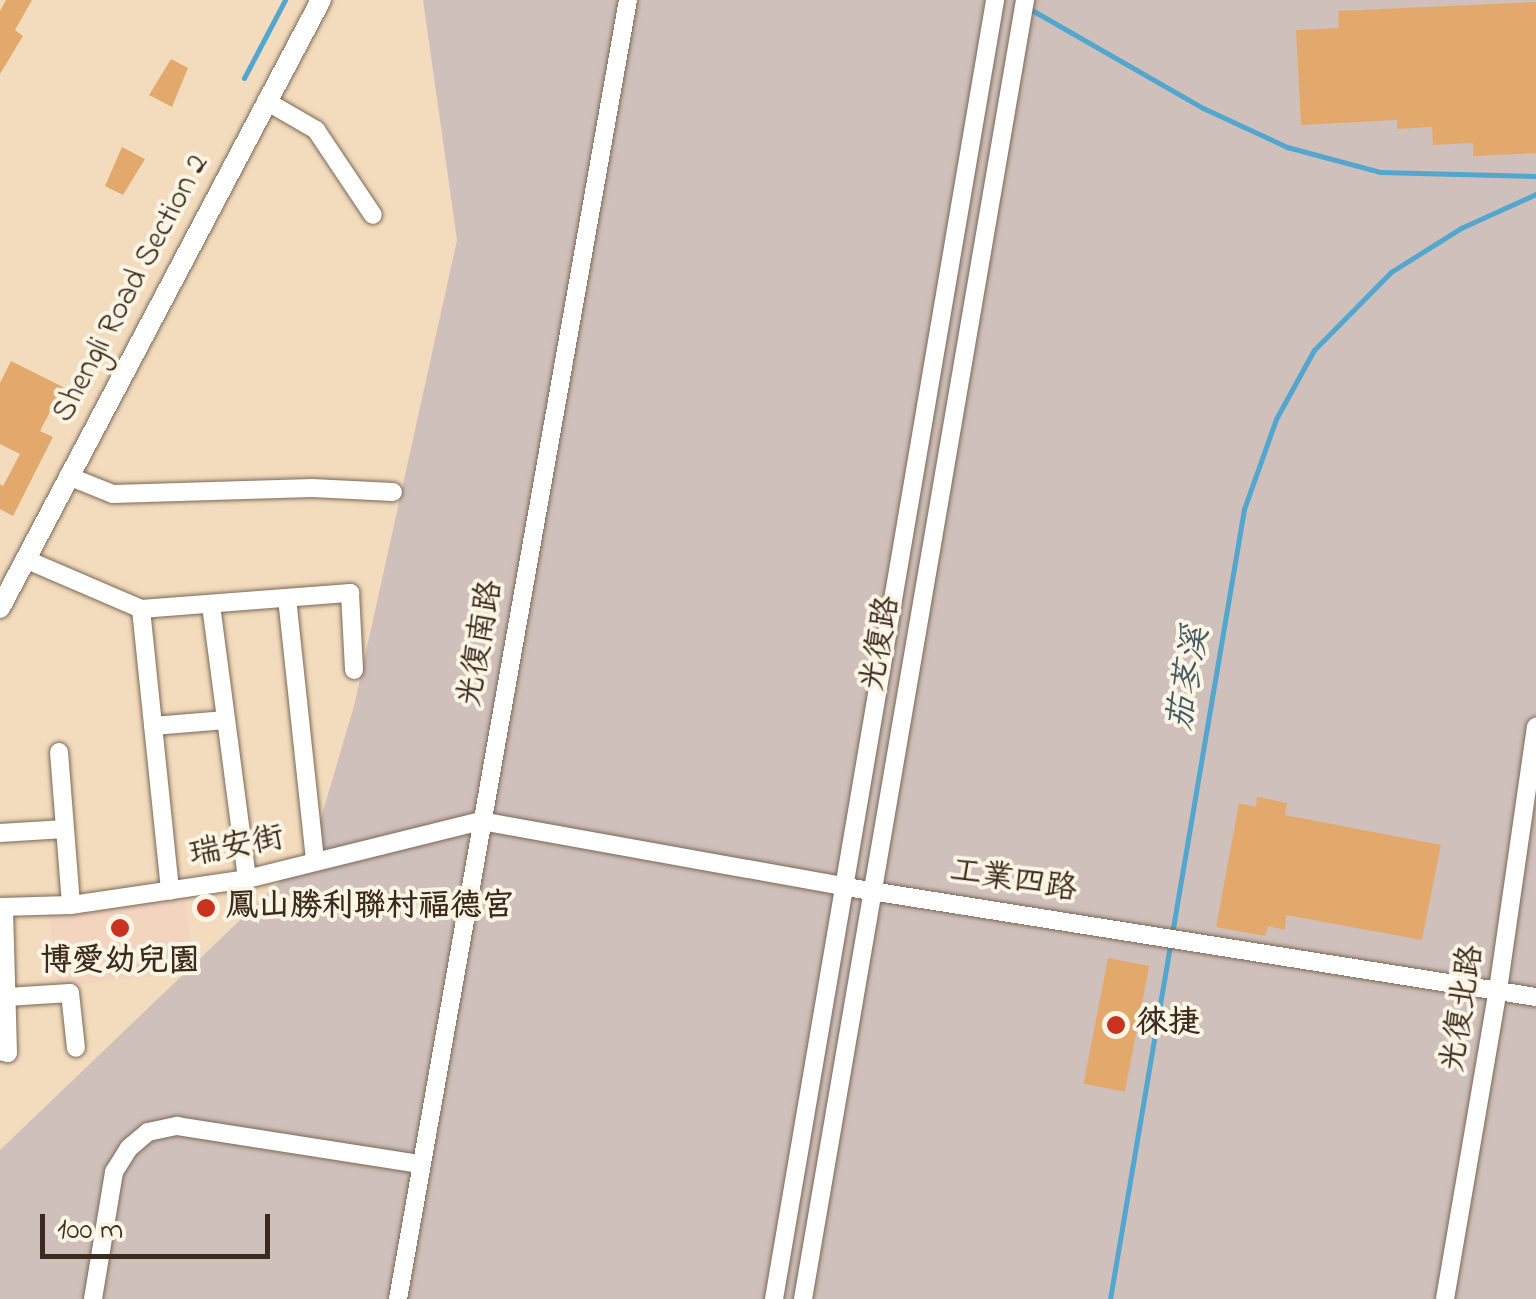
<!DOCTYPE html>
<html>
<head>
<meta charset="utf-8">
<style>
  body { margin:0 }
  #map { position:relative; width:1536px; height:1299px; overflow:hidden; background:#f3dcbd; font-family:"Indie Flower","LXGW WenKai TC",sans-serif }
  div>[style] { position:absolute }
  .built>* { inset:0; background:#f3d4bf }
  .industrial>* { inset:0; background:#cfc0bb }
  .stream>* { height:5px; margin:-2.5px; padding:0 2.5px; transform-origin:2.5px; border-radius:2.5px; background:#53a6ce }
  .building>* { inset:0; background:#e3a96c; transform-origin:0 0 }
  .roads { filter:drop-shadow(0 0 2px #7b6856) drop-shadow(0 0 2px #7b6856) }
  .minor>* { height:18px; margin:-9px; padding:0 9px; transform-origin:9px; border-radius:9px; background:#fff }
  .major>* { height:20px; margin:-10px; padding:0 10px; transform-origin:10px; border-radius:10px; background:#fff }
  .dots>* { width:28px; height:28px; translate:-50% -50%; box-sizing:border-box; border:5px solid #fcf5e5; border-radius:50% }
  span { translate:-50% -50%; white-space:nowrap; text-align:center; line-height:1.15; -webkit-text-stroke:8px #fcf5e5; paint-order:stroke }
  .street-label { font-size:32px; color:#3b2a1e }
  .poi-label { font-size:32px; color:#3b2a1e; font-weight:700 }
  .left { translate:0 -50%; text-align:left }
  .water-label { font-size:35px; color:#455c64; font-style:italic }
  .scale { position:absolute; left:40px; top:1214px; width:230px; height:45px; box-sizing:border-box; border:5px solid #3b2a1e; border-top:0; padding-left:12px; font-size:30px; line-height:35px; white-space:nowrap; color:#3b2a1e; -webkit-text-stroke:8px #fcf5e5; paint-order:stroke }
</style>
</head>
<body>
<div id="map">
  <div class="built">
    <i style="clip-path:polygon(185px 896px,191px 943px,162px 975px,58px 987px,49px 912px)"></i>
  </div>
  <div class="industrial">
    <i style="clip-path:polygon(423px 0,1536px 0,1536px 1299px,0 1299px,0 1150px,311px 852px,354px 706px,457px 240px)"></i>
  </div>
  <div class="stream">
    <i style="left:1030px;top:9px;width:199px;rotate:29.8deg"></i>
    <i style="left:1203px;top:108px;width:93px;rotate:24.9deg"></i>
    <i style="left:1287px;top:147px;width:96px;rotate:15deg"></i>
    <i style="left:1380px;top:172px;width:156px;rotate:1.5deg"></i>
    <i style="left:244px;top:78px;width:88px;rotate:-62.3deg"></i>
    <i style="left:1110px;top:1299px;width:801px;rotate:-80.37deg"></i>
    <i style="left:1244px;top:509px;width:96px;rotate:-70.4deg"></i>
    <i style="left:1276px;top:419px;width:79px;rotate:-61.2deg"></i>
    <i style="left:1314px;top:350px;width:110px;rotate:-45.4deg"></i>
    <i style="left:1391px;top:272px;width:83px;rotate:-32.2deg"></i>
    <i style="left:1461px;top:228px;width:82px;rotate:-24.4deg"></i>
  </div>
  <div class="building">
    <i style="clip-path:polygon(6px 0,32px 0,15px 30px,23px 36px,0 74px,0 11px)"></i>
    <i style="clip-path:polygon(1536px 2px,1536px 153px,1473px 156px,1473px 143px,1433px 145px,1432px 127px,1397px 129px,1397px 120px,1301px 125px,1296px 30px,1339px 28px,1338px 11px)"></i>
    <i style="clip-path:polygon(171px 59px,188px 68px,172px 107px,149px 95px)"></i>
    <i style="clip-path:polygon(122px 147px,145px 159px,123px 195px,105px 186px)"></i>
    <i style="clip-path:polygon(11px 361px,63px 387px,40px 431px,53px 437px,13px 516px,0 509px,0 484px,3px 486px,20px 454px,0 444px,0 383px)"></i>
    <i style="clip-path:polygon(1257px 797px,1287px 803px,1285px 815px,1441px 845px,1422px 940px,1286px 915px,1285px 930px,1268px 926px,1265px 936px,1216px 927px,1239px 803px,1256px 807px)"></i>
    <i style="left:1108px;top:958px;width:42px;height:128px;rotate:11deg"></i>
  </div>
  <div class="roads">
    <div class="minor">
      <i style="left:266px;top:101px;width:58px;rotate:30.1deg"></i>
      <i style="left:316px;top:130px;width:102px;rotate:56.2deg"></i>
      <i style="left:68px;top:476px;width:48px;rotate:21.8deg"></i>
      <i style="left:113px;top:494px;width:199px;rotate:-1.7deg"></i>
      <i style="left:312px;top:488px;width:81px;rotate:2.8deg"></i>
      <i style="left:25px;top:559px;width:126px;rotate:23.3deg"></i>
      <i style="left:141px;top:609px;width:210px;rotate:-4.4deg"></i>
      <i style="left:350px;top:593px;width:77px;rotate:87deg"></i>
      <i style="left:287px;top:598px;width:265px;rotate:83.9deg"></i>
      <i style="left:211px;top:605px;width:276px;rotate:82.5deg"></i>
      <i style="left:141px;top:609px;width:283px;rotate:84.1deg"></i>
      <i style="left:153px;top:726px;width:73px;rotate:-4.7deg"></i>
      <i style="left:59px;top:752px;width:153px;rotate:85.5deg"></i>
      <i style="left:0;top:833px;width:65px;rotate:-3.5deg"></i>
      <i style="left:0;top:907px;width:71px;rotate:-1.6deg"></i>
      <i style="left:71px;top:905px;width:178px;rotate:-8.4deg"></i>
      <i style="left:247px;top:879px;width:241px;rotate:-13.9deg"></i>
      <i style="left:481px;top:821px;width:371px;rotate:10.2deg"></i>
      <i style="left:846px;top:887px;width:699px;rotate:9.06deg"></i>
      <i style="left:7px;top:997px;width:63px;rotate:-3.6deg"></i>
      <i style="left:70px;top:993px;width:55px;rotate:83.8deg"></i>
      <i style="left:0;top:1051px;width:8px;rotate:14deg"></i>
      <i style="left:8px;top:1053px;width:146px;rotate:-91.6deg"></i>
      <i style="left:93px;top:1299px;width:129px;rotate:-80.6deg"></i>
      <i style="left:114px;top:1172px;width:28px;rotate:-58deg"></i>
      <i style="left:129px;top:1148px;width:25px;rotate:-40deg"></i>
      <i style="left:148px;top:1132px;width:30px;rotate:-12deg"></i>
      <i style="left:177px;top:1126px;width:247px;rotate:8.9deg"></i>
      <i style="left:398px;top:1299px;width:1319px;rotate:-79.96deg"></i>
      <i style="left:774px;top:1299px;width:1318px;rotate:-80.34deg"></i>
      <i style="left:803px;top:1299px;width:1318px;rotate:-80.3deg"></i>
      <i style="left:1445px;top:1299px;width:314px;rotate:-80.3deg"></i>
      <i style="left:1498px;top:990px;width:266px;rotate:-81.8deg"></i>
    </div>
    <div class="major">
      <i style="left:0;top:608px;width:688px;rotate:-62.17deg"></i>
    </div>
  </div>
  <div class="dots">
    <i style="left:206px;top:908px;background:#c8321e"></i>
    <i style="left:120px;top:928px;background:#c8321e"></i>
    <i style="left:1116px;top:1025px;background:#c8321e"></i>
  </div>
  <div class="street-label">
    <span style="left:132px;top:289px;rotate:-62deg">Shengli Road Section 2</span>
    <span style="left:482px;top:644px;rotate:-80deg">光復南路</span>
    <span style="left:882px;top:644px;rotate:-80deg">光復路</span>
    <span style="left:237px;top:848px;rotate:-11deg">瑞安街</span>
    <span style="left:1013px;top:882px;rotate:9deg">工業四路</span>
    <span style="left:1464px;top:1009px;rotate:-81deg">光復北路</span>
  </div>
  <div class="poi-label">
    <span class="left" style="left:226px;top:908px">鳳山勝利聯村福德宮</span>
    <span style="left:120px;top:963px">博愛幼兒園</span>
    <span class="left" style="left:1136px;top:1025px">徠捷</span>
  </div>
  <div class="water-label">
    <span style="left:1190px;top:679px;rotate:-80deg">茄苳溪</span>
  </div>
  <div class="scale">100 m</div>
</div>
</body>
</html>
